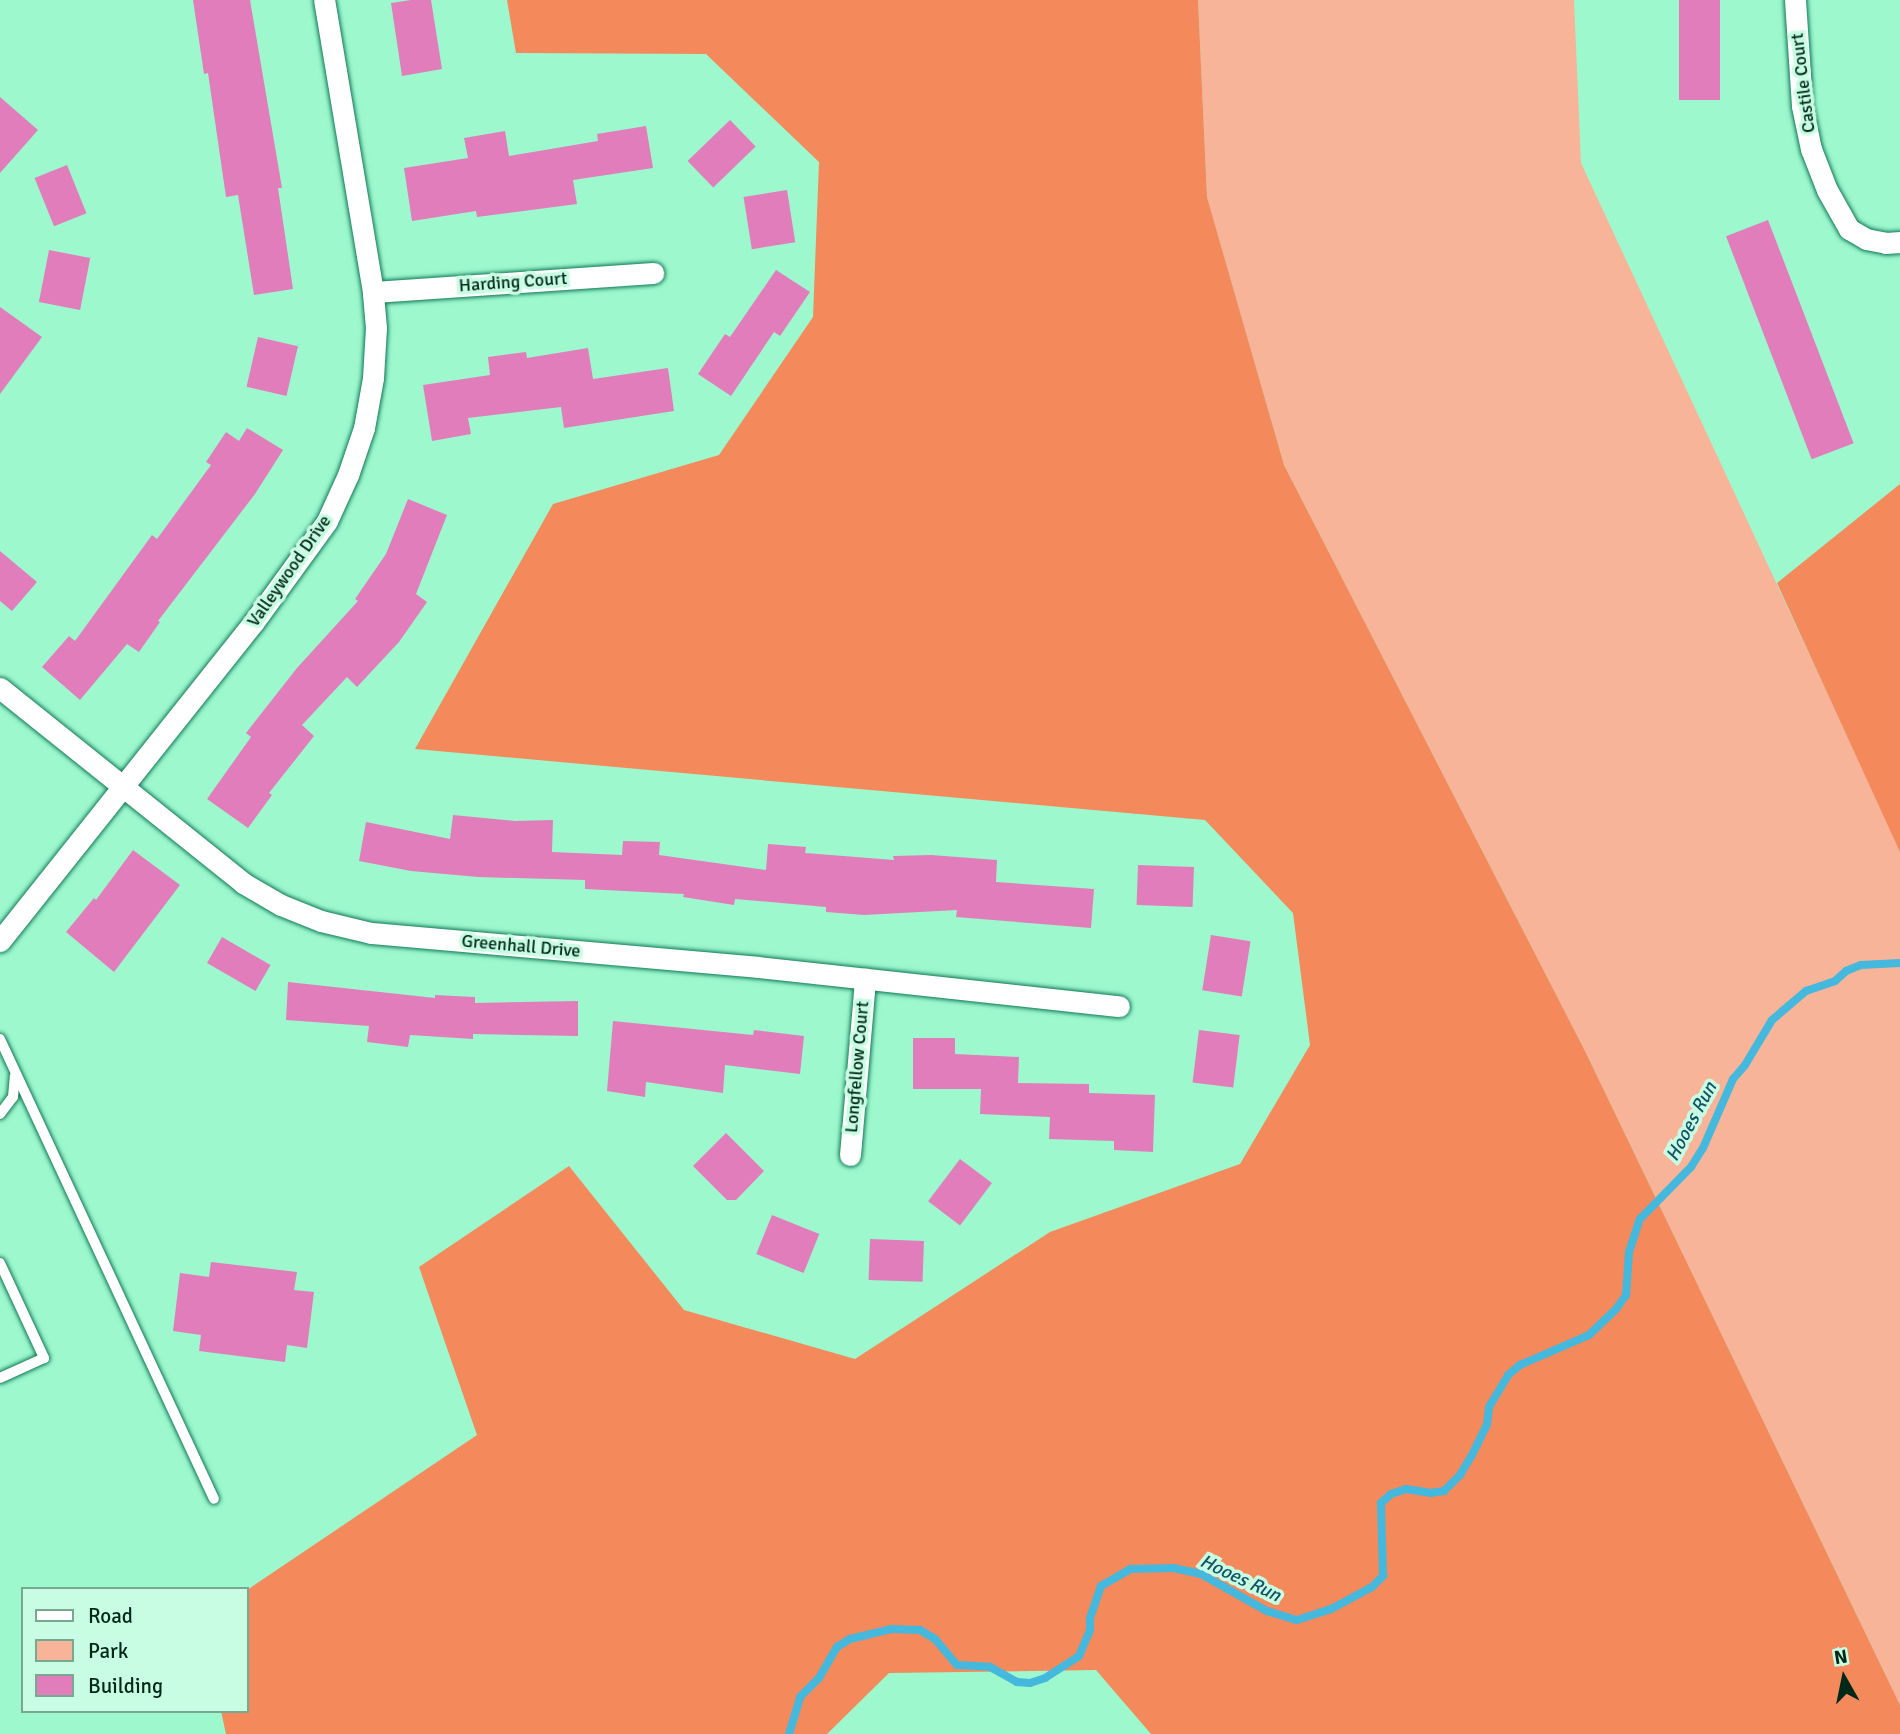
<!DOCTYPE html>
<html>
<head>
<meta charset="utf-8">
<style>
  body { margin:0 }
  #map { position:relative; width:1900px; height:1734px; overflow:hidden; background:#9df8ce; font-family:Signika,sans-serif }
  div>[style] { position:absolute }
  .green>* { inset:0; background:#f8b498 }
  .forest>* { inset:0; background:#f4895c }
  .stream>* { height:8px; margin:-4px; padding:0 4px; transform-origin:4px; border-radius:4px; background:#44b8dd }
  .building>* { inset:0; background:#e17dbb; transform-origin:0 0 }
  .roads { filter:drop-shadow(0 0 2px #107a56) drop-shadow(0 0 2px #107a56) }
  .service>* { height:10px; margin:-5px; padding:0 5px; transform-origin:5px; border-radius:5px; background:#fff }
  .minor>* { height:21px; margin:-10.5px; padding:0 10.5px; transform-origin:10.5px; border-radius:10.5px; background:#fff }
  span { translate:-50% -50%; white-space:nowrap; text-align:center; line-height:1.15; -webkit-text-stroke:7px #c9fde3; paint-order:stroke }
  .street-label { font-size:18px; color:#002819 }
  .water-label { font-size:19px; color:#135367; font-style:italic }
  .legend { position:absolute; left:21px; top:1587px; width:228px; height:126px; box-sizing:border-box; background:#c9fde3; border:2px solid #79a892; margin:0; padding:9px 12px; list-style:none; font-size:21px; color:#002819 }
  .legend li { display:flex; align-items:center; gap:14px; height:35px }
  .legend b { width:35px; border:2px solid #79a892 }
  .north { position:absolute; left:1809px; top:1643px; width:70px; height:70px; -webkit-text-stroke:5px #c9fde3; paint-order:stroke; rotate:351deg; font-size:19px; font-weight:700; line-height:28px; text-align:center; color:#002819 }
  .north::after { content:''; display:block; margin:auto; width:24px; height:32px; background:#002819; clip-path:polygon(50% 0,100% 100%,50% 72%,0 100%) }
</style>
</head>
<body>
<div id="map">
  <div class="green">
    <i style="clip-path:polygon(1198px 0,1574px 0,1581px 163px,1900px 849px,1900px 1705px,1585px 1051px,1284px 465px,1207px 197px)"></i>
  </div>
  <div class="forest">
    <i style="clip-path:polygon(507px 0,1198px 0,1207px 197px,1284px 465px,1585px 1051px,1900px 1705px,1900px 1734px,1151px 1734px,1096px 1670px,889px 1673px,827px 1734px,226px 1734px,221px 1711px,247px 1711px,247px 1590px,477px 1435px,419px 1267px,569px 1166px,684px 1310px,855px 1359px,1050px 1232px,1240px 1164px,1310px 1045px,1293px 913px,1205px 820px,415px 749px,553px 504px,719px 455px,813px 317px,819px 162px,706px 54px,516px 53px)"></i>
    <i style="clip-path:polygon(1900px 484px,1900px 852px,1777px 583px)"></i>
  </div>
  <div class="stream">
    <i style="left:789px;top:1734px;width:39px;rotate:-73deg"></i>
    <i style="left:800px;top:1697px;width:27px;rotate:-45deg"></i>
    <i style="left:819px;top:1678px;width:36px;rotate:-60deg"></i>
    <i style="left:837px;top:1647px;width:15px;rotate:-32deg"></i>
    <i style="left:850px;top:1639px;width:42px;rotate:-13.7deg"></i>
    <i style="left:891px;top:1629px;width:29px;rotate:2deg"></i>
    <i style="left:920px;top:1630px;width:17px;rotate:31deg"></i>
    <i style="left:935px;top:1639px;width:34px;rotate:50deg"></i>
    <i style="left:957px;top:1665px;width:33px;rotate:3deg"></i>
    <i style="left:990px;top:1667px;width:31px;rotate:29deg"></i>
    <i style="left:1017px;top:1682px;width:13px;rotate:4deg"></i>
    <i style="left:1030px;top:1683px;width:16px;rotate:-18deg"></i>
    <i style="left:1045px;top:1678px;width:40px;rotate:-32.9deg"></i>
    <i style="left:1079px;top:1656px;width:28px;rotate:-67deg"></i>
    <i style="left:1090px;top:1630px;width:12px;rotate:-90deg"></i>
    <i style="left:1090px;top:1618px;width:34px;rotate:-71deg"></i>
    <i style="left:1101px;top:1586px;width:34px;rotate:-30deg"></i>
    <i style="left:1130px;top:1569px;width:43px;rotate:-1.3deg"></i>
    <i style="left:1173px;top:1568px;width:29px;rotate:12deg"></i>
    <i style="left:1201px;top:1574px;width:76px;rotate:29.3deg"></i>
    <i style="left:1267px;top:1611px;width:31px;rotate:17deg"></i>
    <i style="left:1297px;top:1620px;width:36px;rotate:-18deg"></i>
    <i style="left:1331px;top:1609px;width:47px;rotate:-28.2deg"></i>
    <i style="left:1372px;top:1587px;width:16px;rotate:-45deg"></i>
    <i style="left:1383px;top:1576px;width:73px;rotate:-91.6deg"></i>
    <i style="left:1381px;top:1503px;width:13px;rotate:-42deg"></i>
    <i style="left:1391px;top:1494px;width:16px;rotate:-18deg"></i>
    <i style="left:1406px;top:1489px;width:24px;rotate:9deg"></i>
    <i style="left:1430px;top:1493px;width:14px;rotate:-8deg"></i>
    <i style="left:1444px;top:1491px;width:23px;rotate:-45deg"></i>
    <i style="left:1460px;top:1475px;width:23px;rotate:-59deg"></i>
    <i style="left:1472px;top:1455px;width:34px;rotate:-64deg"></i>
    <i style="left:1487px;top:1424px;width:17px;rotate:-83deg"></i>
    <i style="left:1489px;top:1407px;width:37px;rotate:-59deg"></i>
    <i style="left:1508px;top:1375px;width:16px;rotate:-40deg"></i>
    <i style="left:1520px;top:1365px;width:75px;rotate:-23.5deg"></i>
    <i style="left:1589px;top:1335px;width:37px;rotate:-44deg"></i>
    <i style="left:1616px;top:1309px;width:17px;rotate:-54deg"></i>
    <i style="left:1626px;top:1295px;width:43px;rotate:-86deg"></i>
    <i style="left:1629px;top:1252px;width:35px;rotate:-72deg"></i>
    <i style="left:1640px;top:1219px;width:73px;rotate:-45.6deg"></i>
    <i style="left:1691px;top:1167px;width:22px;rotate:-58deg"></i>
    <i style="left:1703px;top:1148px;width:75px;rotate:-66.5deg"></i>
    <i style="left:1733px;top:1079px;width:18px;rotate:-49deg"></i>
    <i style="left:1745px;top:1065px;width:52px;rotate:-59deg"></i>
    <i style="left:1772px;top:1020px;width:45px;rotate:-40.5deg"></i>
    <i style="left:1806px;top:991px;width:31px;rotate:-19deg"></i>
    <i style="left:1835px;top:981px;width:15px;rotate:-42deg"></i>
    <i style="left:1846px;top:971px;width:16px;rotate:-22deg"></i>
    <i style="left:1861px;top:965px;width:39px;rotate:-3deg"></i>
  </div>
  <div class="building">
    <i style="clip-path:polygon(193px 0,250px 0,282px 188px,278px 188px,293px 289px,254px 295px,238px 195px,226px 197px,208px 73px,204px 74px)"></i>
    <i style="clip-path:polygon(411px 0,431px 0,442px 69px,402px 76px,391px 3px)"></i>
    <i style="left:1679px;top:0;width:41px;height:100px"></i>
    <i style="clip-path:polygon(0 97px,38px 130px,0 173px)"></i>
    <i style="left:730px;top:120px;width:37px;height:59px;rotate:46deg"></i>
    <i style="clip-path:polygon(646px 126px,653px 168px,573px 180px,577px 204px,477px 217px,476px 211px,412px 221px,404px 168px,468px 158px,464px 138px,505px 131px,509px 156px,598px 141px,597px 134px)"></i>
    <i style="left:67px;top:165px;width:52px;height:35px;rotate:68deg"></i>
    <i style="left:787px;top:190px;width:53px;height:44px;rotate:81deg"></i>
    <i style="left:1768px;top:220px;width:239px;height:45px;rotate:69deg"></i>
    <i style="left:49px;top:250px;width:42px;height:53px;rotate:11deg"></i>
    <i style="clip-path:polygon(776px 270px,810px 292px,780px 336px,774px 332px,731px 396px,698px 374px,725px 334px,730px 337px)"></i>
    <i style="clip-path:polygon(0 307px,42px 337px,0 394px)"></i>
    <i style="left:258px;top:337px;width:41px;height:51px;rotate:13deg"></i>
    <i style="clip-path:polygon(588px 348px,593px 379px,668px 368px,674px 411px,564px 428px,561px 407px,468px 418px,471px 434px,432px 441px,423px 385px,490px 375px,488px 357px,526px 352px,527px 358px)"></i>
    <i style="clip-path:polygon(247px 428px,283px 450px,255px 494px,158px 621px,160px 622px,139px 652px,127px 644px,80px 700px,42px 667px,69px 636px,75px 641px,152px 535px,157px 539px,211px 465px,206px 462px,226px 432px,239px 441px)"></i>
    <i style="clip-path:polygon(408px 499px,447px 515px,416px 594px,427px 602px,399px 642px,357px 687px,347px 677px,302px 725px,314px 736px,269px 793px,272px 795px,248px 828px,207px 799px,251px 737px,246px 733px,297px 668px,358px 601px,355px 599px,386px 554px)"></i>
    <i style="clip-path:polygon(0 551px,37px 582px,12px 611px,0 601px)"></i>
    <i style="clip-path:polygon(453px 815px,515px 821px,553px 820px,552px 852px,622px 855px,623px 841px,660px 842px,659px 855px,766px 870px,768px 844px,806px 847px,805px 853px,894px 860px,893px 856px,931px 855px,997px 860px,996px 882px,1094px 889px,1091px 928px,956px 917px,957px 910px,864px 915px,826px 912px,826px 907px,735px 899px,734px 905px,683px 897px,684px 894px,585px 889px,585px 880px,478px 877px,411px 871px,359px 861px,366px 822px,450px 839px)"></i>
    <i style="clip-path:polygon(133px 850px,180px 885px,114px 972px,66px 932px,94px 898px,96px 900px)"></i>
    <i style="left:1138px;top:865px;width:56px;height:40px;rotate:2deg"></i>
    <i style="left:1211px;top:935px;width:40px;height:56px;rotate:9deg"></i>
    <i style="left:222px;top:937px;width:56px;height:30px;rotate:30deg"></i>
    <i style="clip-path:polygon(288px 982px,435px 998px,435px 995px,475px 997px,475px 1003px,578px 1001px,578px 1036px,473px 1034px,473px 1039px,410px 1035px,408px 1047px,367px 1042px,369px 1026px,286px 1020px)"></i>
    <i style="clip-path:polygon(613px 1021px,753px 1035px,754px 1030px,804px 1036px,800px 1074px,725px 1065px,723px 1093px,646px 1082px,645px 1097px,607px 1091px)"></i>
    <i style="left:1199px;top:1030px;width:41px;height:53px;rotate:7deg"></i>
    <i style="clip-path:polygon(913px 1038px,955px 1038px,955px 1054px,1019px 1057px,1018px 1083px,1089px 1084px,1089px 1093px,1155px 1095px,1153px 1152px,1114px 1150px,1114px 1141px,1049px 1139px,1050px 1117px,980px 1114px,981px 1089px,913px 1089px)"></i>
    <i style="clip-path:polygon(726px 1133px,764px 1171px,736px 1200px,727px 1200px,693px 1166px)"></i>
    <i style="left:960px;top:1159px;width:40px;height:53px;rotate:37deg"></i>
    <i style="left:772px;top:1215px;width:51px;height:42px;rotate:22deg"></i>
    <i style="left:870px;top:1239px;width:54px;height:41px;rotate:2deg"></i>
    <i style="clip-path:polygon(211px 1262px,297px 1272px,294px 1290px,314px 1292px,307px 1348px,287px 1345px,285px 1362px,199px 1351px,201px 1335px,173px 1331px,180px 1273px,209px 1277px)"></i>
  </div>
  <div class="roads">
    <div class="service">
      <i style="left:0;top:1039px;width:507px;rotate:65.05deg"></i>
      <i style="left:0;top:1114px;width:21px;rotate:-53deg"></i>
      <i style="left:13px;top:1097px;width:21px;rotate:-85deg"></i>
      <i style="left:0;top:1263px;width:105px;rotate:65.1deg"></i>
      <i style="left:44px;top:1358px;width:48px;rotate:155.6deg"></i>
    </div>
    <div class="minor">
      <i style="left:1795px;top:0;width:106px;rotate:86.2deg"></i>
      <i style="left:1802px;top:106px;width:44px;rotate:78.2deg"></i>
      <i style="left:1811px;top:149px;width:44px;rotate:68.7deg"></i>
      <i style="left:1827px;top:190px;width:45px;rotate:60.6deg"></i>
      <i style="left:1849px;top:229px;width:20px;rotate:30deg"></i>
      <i style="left:1866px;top:239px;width:20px;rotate:11deg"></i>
      <i style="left:1886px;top:243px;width:14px;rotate:-4deg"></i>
      <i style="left:373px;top:292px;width:281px;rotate:-3.9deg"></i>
      <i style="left:0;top:688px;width:312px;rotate:38.7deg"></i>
      <i style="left:243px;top:883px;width:44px;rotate:30.1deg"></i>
      <i style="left:281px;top:905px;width:43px;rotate:21.8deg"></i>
      <i style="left:321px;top:921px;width:51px;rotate:13.5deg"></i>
      <i style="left:371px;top:933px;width:388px;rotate:5deg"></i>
      <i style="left:758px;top:967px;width:363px;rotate:6.2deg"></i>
      <i style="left:0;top:941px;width:406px;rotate:-51.5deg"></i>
      <i style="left:253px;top:623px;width:126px;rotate:-54deg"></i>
      <i style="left:327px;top:521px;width:51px;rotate:-65.5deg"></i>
      <i style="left:348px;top:475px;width:50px;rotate:-71.2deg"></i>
      <i style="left:364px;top:428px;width:51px;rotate:-79.8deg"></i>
      <i style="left:373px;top:378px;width:50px;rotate:-86.6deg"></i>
      <i style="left:376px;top:328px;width:36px;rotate:-95deg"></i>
      <i style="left:373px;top:292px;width:296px;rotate:-99.5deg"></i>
      <i style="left:850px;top:1155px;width:177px;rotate:-85.1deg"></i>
    </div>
  </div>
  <div class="street-label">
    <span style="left:1803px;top:83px;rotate:-97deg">Castile Court</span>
    <span style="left:513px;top:282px;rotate:-4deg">Harding Court</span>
    <span style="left:289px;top:571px;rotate:-55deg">Valleywood Drive</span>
    <span style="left:521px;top:946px;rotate:5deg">Greenhall Drive</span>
    <span style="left:857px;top:1067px;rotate:-85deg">Longfellow Court</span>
  </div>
  <div class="water-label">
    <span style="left:1692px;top:1122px;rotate:-62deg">Hooes Run</span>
    <span style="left:1240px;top:1579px;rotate:25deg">Hooes Run</span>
  </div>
  <ul class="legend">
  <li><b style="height:9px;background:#fff"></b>Road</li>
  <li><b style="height:19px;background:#f8b498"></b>Park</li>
  <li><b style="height:19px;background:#e17dbb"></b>Building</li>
  </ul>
  <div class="north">N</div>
</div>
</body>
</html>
